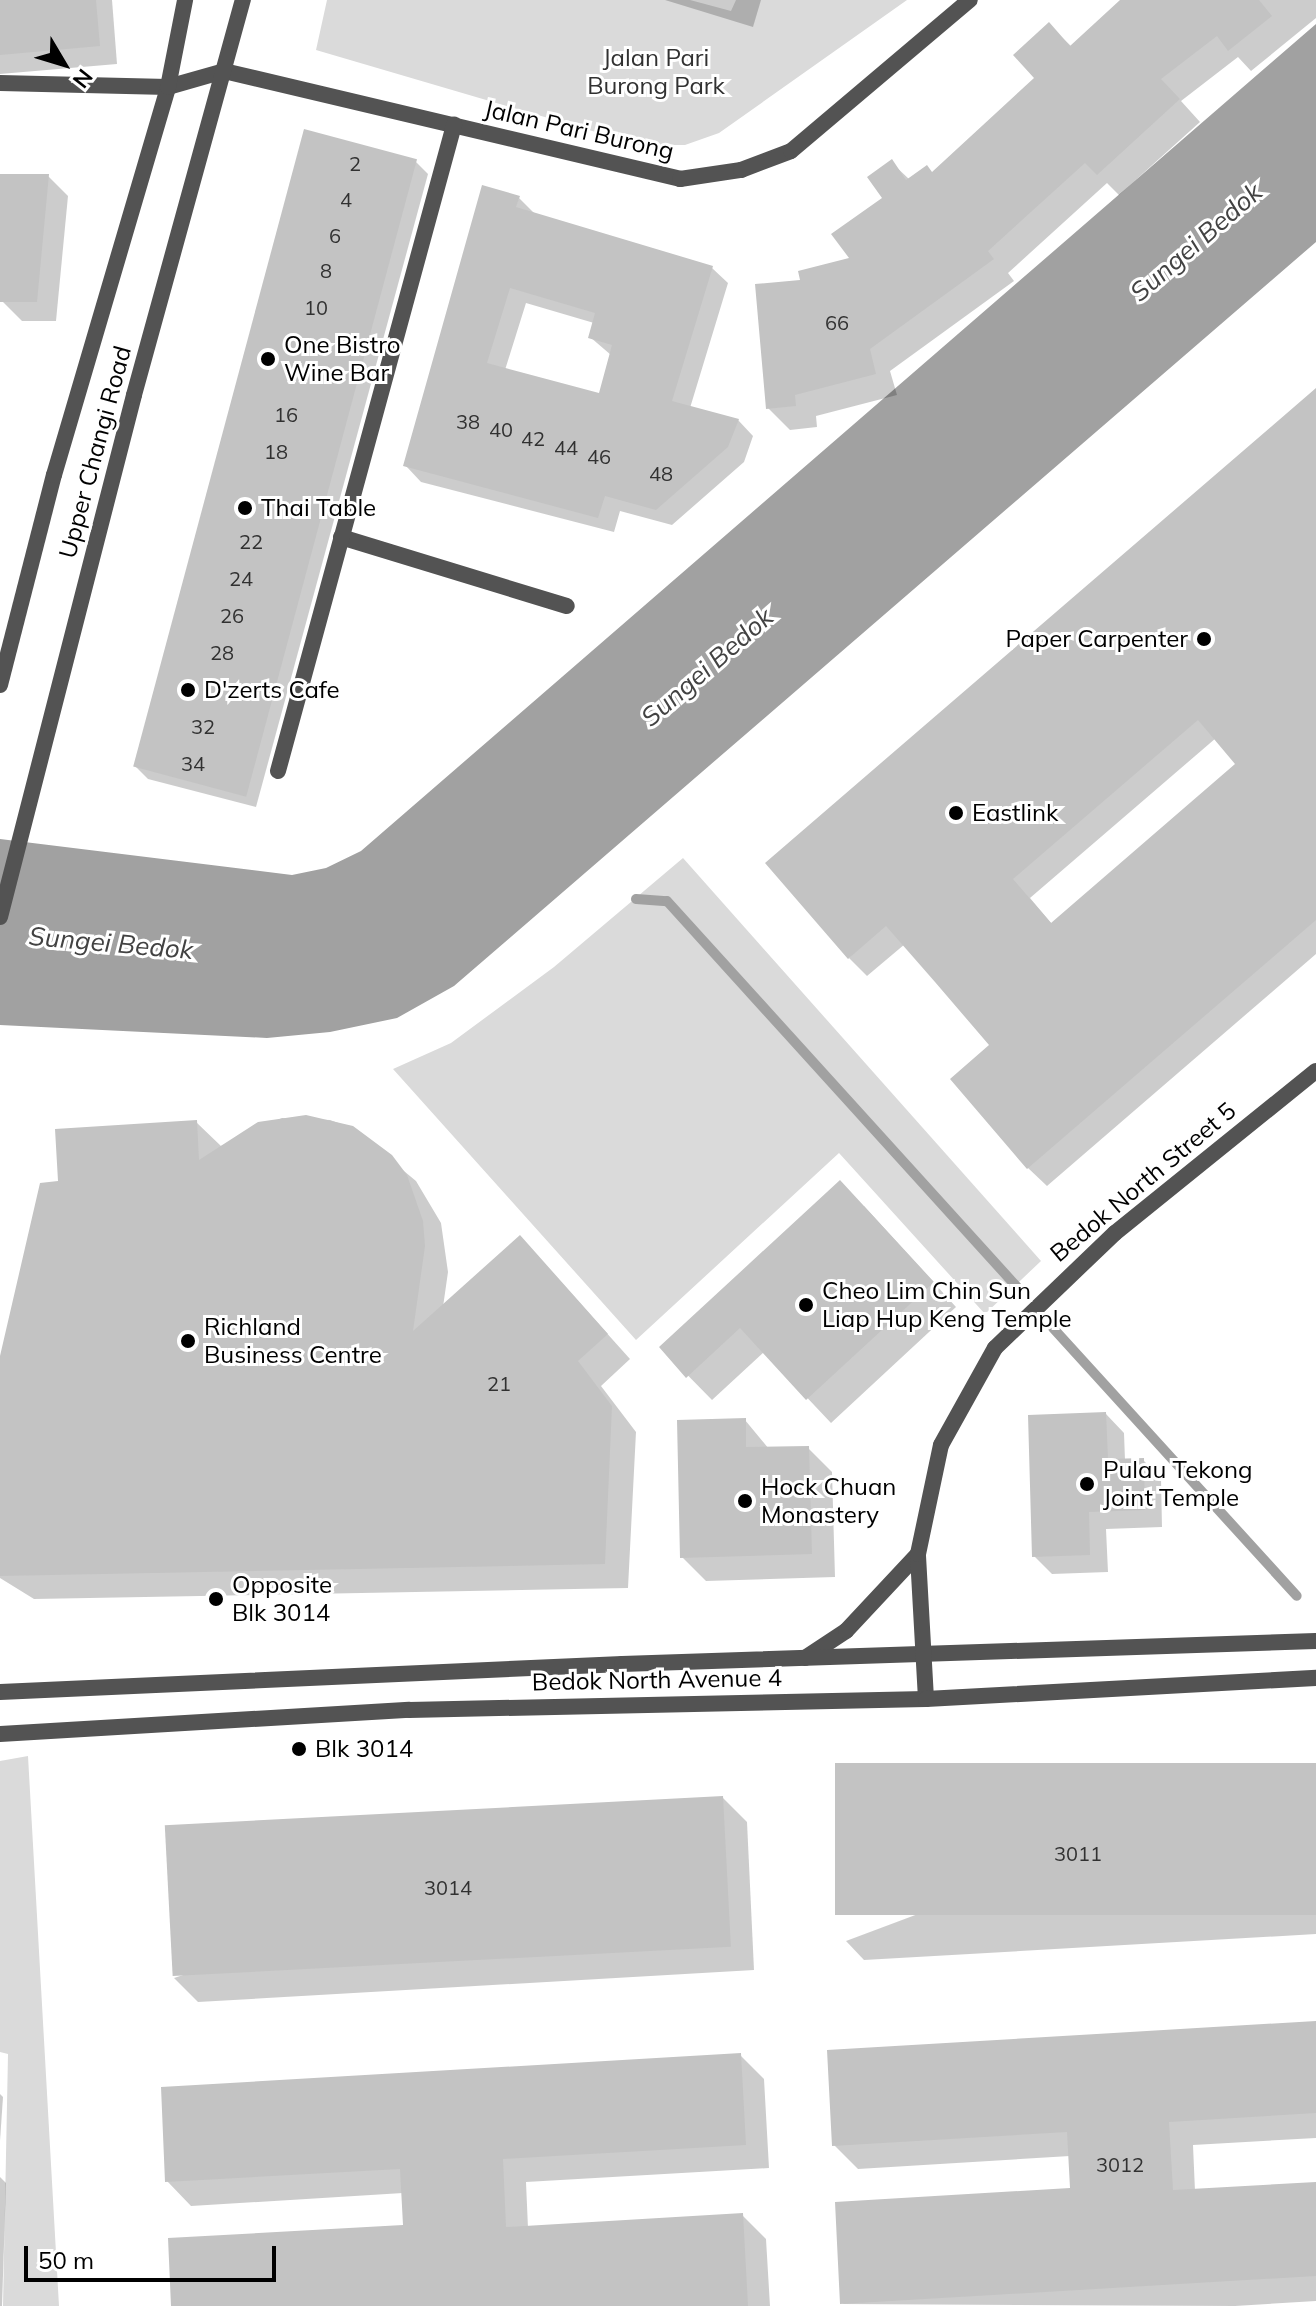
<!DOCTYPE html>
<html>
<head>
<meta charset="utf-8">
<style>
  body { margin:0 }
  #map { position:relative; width:1316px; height:2306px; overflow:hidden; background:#fff; font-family:Mulish,sans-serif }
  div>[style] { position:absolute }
  .green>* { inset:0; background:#dadada }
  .water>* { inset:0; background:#a1a1a1 }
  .shadow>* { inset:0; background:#0003 }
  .stream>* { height:10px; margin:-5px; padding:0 5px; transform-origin:5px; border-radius:5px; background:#a1a1a1 }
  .building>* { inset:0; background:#c3c3c3; transform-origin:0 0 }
  .minor>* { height:16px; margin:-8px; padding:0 8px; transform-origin:8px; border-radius:8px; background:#535353 }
  .tertiary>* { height:16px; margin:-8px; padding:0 8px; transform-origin:8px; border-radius:8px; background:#535353 }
  .dots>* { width:22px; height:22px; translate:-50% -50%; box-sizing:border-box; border:4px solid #fff; border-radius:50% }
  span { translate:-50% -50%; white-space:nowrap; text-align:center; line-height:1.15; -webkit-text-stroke:6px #fff; paint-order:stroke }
  .number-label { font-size:20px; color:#313131 }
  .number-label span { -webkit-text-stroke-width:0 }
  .park-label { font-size:24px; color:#313131 }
  .street-label { font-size:24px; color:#000 }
  .poi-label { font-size:24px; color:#000 }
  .left { translate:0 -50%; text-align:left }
  .right { translate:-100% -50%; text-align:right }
  .water-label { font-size:26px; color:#424242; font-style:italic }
  .north { position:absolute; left:24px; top:24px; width:80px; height:80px; -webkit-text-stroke:6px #fff; paint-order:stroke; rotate:128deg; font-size:22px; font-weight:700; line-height:32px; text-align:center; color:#000 }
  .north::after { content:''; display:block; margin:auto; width:28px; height:36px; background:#000; clip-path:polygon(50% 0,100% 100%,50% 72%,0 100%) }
  .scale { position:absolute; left:24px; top:2246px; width:252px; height:36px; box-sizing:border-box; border:4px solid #000; border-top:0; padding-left:10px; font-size:24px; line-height:28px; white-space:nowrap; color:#000; -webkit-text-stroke:6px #fff; paint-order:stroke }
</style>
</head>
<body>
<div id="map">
  <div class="green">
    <i style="clip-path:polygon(327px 0,690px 0,731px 11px,736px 0,907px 0,719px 133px,685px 145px,640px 145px,316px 50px)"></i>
    <i style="clip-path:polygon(683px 858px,1041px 1261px,985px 1314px,839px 1153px,636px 1340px,393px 1069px,451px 1043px,554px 967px)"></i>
    <i style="clip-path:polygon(28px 1756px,59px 2306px,3px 2306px,8px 2054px,0 2052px,0 1761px)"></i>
  </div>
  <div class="water">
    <i style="clip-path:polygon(1316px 24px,1316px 242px,454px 986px,397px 1018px,330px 1032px,267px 1038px,0 1025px,0 839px,292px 875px,326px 868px,361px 851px)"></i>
  </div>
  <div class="shadow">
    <i style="clip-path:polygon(0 0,112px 0,117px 64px,0 74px)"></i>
    <i style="clip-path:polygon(665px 0,761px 0,753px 27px)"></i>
    <i style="clip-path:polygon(1123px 0,1316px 0,1316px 18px,1251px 71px,1238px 57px,1181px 101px,1200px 122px,1119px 195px,1107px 183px,1008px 273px,1014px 281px,890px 371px,897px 395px,816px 416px,817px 427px,790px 430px,768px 408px,803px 282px,852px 259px,884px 198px,891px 162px,910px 180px,933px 174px,1037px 78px,1049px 25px,1072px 47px)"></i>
    <i style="clip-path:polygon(416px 162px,428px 174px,256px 807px,148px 779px,136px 767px)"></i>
    <i style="clip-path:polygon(0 176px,48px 176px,68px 196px,56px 321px,22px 321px,2px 301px)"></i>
    <i style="clip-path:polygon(evenodd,519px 198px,536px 215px,712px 268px,728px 283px,690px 408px,738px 420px,753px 436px,744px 462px,672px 525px,620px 511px,614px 532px,421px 482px,406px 466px,519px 198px,526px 303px,594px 323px,590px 337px,611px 355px,600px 395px,505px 370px,526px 303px)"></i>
    <i style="clip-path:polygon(evenodd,1316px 391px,1316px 954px,1047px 1186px,1028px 1168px,991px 1045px,905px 944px,867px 976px,849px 958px,1316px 391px,1216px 738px,1238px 764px,1052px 924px,1030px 898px,1216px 738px)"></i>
    <i style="clip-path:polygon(282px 1118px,330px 1120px,352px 1128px,416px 1181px,441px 1223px,448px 1272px,443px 1307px,543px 1262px,630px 1359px,601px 1386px,636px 1432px,628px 1588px,34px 1599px,0 1578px,0 1365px,60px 1183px,196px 1122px,221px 1146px)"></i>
    <i style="clip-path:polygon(864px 1206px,956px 1307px,831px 1423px,764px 1352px,712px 1400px,661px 1348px)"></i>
    <i style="clip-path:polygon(1106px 1414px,1124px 1433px,1125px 1460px,1143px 1460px,1161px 1478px,1162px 1527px,1106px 1529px,1108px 1572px,1052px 1574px,1034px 1556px)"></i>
    <i style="clip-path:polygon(745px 1420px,769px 1449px,808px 1448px,832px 1472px,835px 1577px,706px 1581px,682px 1557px)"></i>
    <i style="clip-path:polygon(1316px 1765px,1316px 1934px,864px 1960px,846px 1941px)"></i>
    <i style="clip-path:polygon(723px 1798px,747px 1822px,754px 1970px,198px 2002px,174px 1978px)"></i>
    <i style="clip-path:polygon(1316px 2023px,1316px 2138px,1193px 2145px,1195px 2191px,1316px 2184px,1316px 2301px,1235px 2306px,842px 2304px,1072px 2190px,1070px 2156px,858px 2169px,834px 2145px)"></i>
    <i style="clip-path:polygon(740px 2055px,764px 2079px,769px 2168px,526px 2182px,528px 2228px,742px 2215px,766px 2239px,770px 2306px,173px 2306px,405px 2227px,403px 2193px,191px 2206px,167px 2181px)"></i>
    <i style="clip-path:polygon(0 2094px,3px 2097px,0 2141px)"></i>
    <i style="clip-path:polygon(0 2177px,6px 2183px,2px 2306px,0 2306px)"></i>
  </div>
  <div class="stream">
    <i style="left:636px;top:899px;width:31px;rotate:4deg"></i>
    <i style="left:667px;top:901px;width:521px;rotate:47.8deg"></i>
    <i style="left:1053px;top:1328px;width:362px;rotate:47.7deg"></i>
  </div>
  <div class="building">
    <i style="clip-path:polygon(0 0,96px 0,100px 46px,0 55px)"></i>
    <i style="clip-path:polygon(1120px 0,1259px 0,1272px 16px,1228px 51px,1217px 36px,1161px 79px,1180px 99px,1097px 175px,1085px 163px,988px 251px,994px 259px,870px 349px,876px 374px,795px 395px,796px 406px,766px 409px,755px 284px,800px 280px,798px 271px,849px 258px,831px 234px,882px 198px,867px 177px,892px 159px,906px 180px,927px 165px,932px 172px,1034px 78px,1013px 55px,1049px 22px,1070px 46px)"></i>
    <i style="left:304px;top:129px;width:117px;height:660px;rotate:15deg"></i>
    <i style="clip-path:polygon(0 174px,49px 174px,37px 302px,0 302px)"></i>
    <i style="clip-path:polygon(evenodd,482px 185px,520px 196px,516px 207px,713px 266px,672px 401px,739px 419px,728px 447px,656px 510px,605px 496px,598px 518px,403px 466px,482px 185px,510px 288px,595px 313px,588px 338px,612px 345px,599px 393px,487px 363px,510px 288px)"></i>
    <i style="clip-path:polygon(evenodd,1316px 388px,1316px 920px,1027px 1169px,950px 1079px,989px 1045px,935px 982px,886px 926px,848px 959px,765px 863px,1316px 388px,1198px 720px,1235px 764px,1051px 923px,1013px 879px,1198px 720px)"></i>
    <i style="clip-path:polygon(306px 1115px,353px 1126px,392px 1155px,407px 1175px,423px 1221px,425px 1246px,413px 1331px,520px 1235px,608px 1334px,578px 1361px,612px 1406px,605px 1564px,0 1576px,0 1356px,40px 1183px,58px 1181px,55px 1129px,197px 1120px,199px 1160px,258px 1122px)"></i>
    <i style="clip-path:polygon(840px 1180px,934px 1282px,806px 1400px,740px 1328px,686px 1378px,659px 1347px)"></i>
    <i style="clip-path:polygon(1106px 1412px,1108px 1459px,1144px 1458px,1145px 1510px,1089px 1512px,1090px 1555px,1032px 1557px,1028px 1415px)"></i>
    <i style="clip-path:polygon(746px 1418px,746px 1447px,809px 1446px,812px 1554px,680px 1558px,677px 1420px)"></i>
    <i style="left:1316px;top:1763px;width:152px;height:481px;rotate:90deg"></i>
    <i style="left:723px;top:1796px;width:151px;height:559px;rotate:87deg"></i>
    <i style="clip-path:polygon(1316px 2021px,1316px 2113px,1169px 2122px,1173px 2190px,1316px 2182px,1316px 2276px,840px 2304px,835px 2202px,1070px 2188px,1067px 2132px,832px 2146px,827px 2050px)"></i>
    <i style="clip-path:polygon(741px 2053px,746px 2145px,503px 2159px,506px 2227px,743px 2213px,748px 2306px,171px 2306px,168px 2238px,403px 2225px,400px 2169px,165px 2182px,161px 2087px)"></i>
  </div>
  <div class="minor">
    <i style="left:0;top:83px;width:168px;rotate:1.4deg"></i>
    <i style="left:168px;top:87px;width:58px;rotate:-15.9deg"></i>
    <i style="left:224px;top:71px;width:469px;rotate:13.3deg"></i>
    <i style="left:680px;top:179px;width:62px;rotate:-8.4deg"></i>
    <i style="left:741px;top:170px;width:53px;rotate:-20.8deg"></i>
    <i style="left:791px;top:151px;width:234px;rotate:-40.2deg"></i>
    <i style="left:341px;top:537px;width:236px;rotate:17deg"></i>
    <i style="left:278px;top:771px;width:670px;rotate:-74.76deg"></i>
    <i style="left:805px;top:1658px;width:49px;rotate:-33.4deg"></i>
    <i style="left:846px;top:1631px;width:105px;rotate:-46.9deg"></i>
    <i style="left:0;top:1692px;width:623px;rotate:-2.58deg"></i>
    <i style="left:622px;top:1664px;width:694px;rotate:-1.9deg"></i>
    <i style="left:926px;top:1699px;width:145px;rotate:-93.2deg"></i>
    <i style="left:918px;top:1554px;width:111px;rotate:-78.1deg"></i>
    <i style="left:941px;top:1445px;width:111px;rotate:-60.9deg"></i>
    <i style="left:995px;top:1348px;width:166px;rotate:-43.8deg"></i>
    <i style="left:1115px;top:1233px;width:258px;rotate:-38.9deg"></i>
    <i style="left:0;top:1734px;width:410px;rotate:-3.4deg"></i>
    <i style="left:409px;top:1710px;width:517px;rotate:-1.22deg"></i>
    <i style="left:926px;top:1699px;width:391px;rotate:-3.1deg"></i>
  </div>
  <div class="tertiary">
    <i style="left:0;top:685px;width:217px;rotate:-75.6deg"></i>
    <i style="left:54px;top:475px;width:404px;rotate:-73.6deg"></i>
    <i style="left:168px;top:87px;width:89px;rotate:-78.9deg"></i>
    <i style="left:0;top:917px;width:539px;rotate:-75.6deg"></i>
    <i style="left:134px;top:395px;width:410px;rotate:-74.6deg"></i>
  </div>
  <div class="dots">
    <i style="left:268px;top:359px;background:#000"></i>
    <i style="left:245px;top:508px;background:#000"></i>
    <i style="left:1204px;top:639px;background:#000"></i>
    <i style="left:188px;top:690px;background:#000"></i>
    <i style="left:956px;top:813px;background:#000"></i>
    <i style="left:806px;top:1305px;background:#000"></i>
    <i style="left:188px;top:1341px;background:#000"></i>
    <i style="left:1087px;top:1484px;background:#000"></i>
    <i style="left:745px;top:1501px;background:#000"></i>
    <i style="left:216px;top:1599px;background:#000"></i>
    <i style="left:299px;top:1749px;background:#000"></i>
  </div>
  <div class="number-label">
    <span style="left:355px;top:163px">2</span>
    <span style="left:346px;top:199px">4</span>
    <span style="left:335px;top:235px">6</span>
    <span style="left:326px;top:270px">8</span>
    <span style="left:316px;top:307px">10</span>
    <span style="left:837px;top:322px">66</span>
    <span style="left:286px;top:414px">16</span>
    <span style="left:468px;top:421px">38</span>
    <span style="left:501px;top:429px">40</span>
    <span style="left:533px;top:438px">42</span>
    <span style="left:566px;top:447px">44</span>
    <span style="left:276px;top:451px">18</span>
    <span style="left:599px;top:456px">46</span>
    <span style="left:661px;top:473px">48</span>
    <span style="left:251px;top:541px">22</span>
    <span style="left:241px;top:578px">24</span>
    <span style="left:232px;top:615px">26</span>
    <span style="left:222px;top:652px">28</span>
    <span style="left:203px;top:726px">32</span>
    <span style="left:193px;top:763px">34</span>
    <span style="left:499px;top:1383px">21</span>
    <span style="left:1078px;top:1853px">3011</span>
    <span style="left:448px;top:1887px">3014</span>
    <span style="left:1120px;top:2164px">3012</span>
  </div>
  <div class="park-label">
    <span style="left:656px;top:72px">Jalan Pari<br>Burong Park</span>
  </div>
  <div class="street-label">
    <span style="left:579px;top:130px;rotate:13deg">Jalan Pari Burong</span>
    <span style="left:95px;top:452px;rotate:-75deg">Upper Changi Road</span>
    <span style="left:1143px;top:1182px;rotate:-40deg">Bedok North Street 5</span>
    <span style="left:657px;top:1680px;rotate:-1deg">Bedok North Avenue 4</span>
  </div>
  <div class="poi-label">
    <span class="left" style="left:284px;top:359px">One Bistro<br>Wine Bar</span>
    <span class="left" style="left:261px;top:508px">Thai Table</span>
    <span class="right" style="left:1188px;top:639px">Paper Carpenter</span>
    <span class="left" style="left:204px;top:690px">D'zerts Cafe</span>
    <span class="left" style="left:972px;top:813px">Eastlink</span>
    <span class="left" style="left:822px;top:1305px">Cheo Lim Chin Sun<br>Liap Hup Keng Temple</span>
    <span class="left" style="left:204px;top:1341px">Richland<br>Business Centre</span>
    <span class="left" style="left:1103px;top:1484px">Pulau Tekong<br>Joint Temple</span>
    <span class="left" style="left:761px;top:1501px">Hock Chuan<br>Monastery</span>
    <span class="left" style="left:232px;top:1599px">Opposite<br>Blk 3014</span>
    <span class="left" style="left:315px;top:1749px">Blk 3014</span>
  </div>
  <div class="water-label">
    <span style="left:1196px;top:242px;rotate:-41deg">Sungei Bedok</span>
    <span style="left:707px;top:667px;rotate:-41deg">Sungei Bedok</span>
    <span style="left:111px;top:943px;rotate:5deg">Sungei Bedok</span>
  </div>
  <div class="north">N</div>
  <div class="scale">50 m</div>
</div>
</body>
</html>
